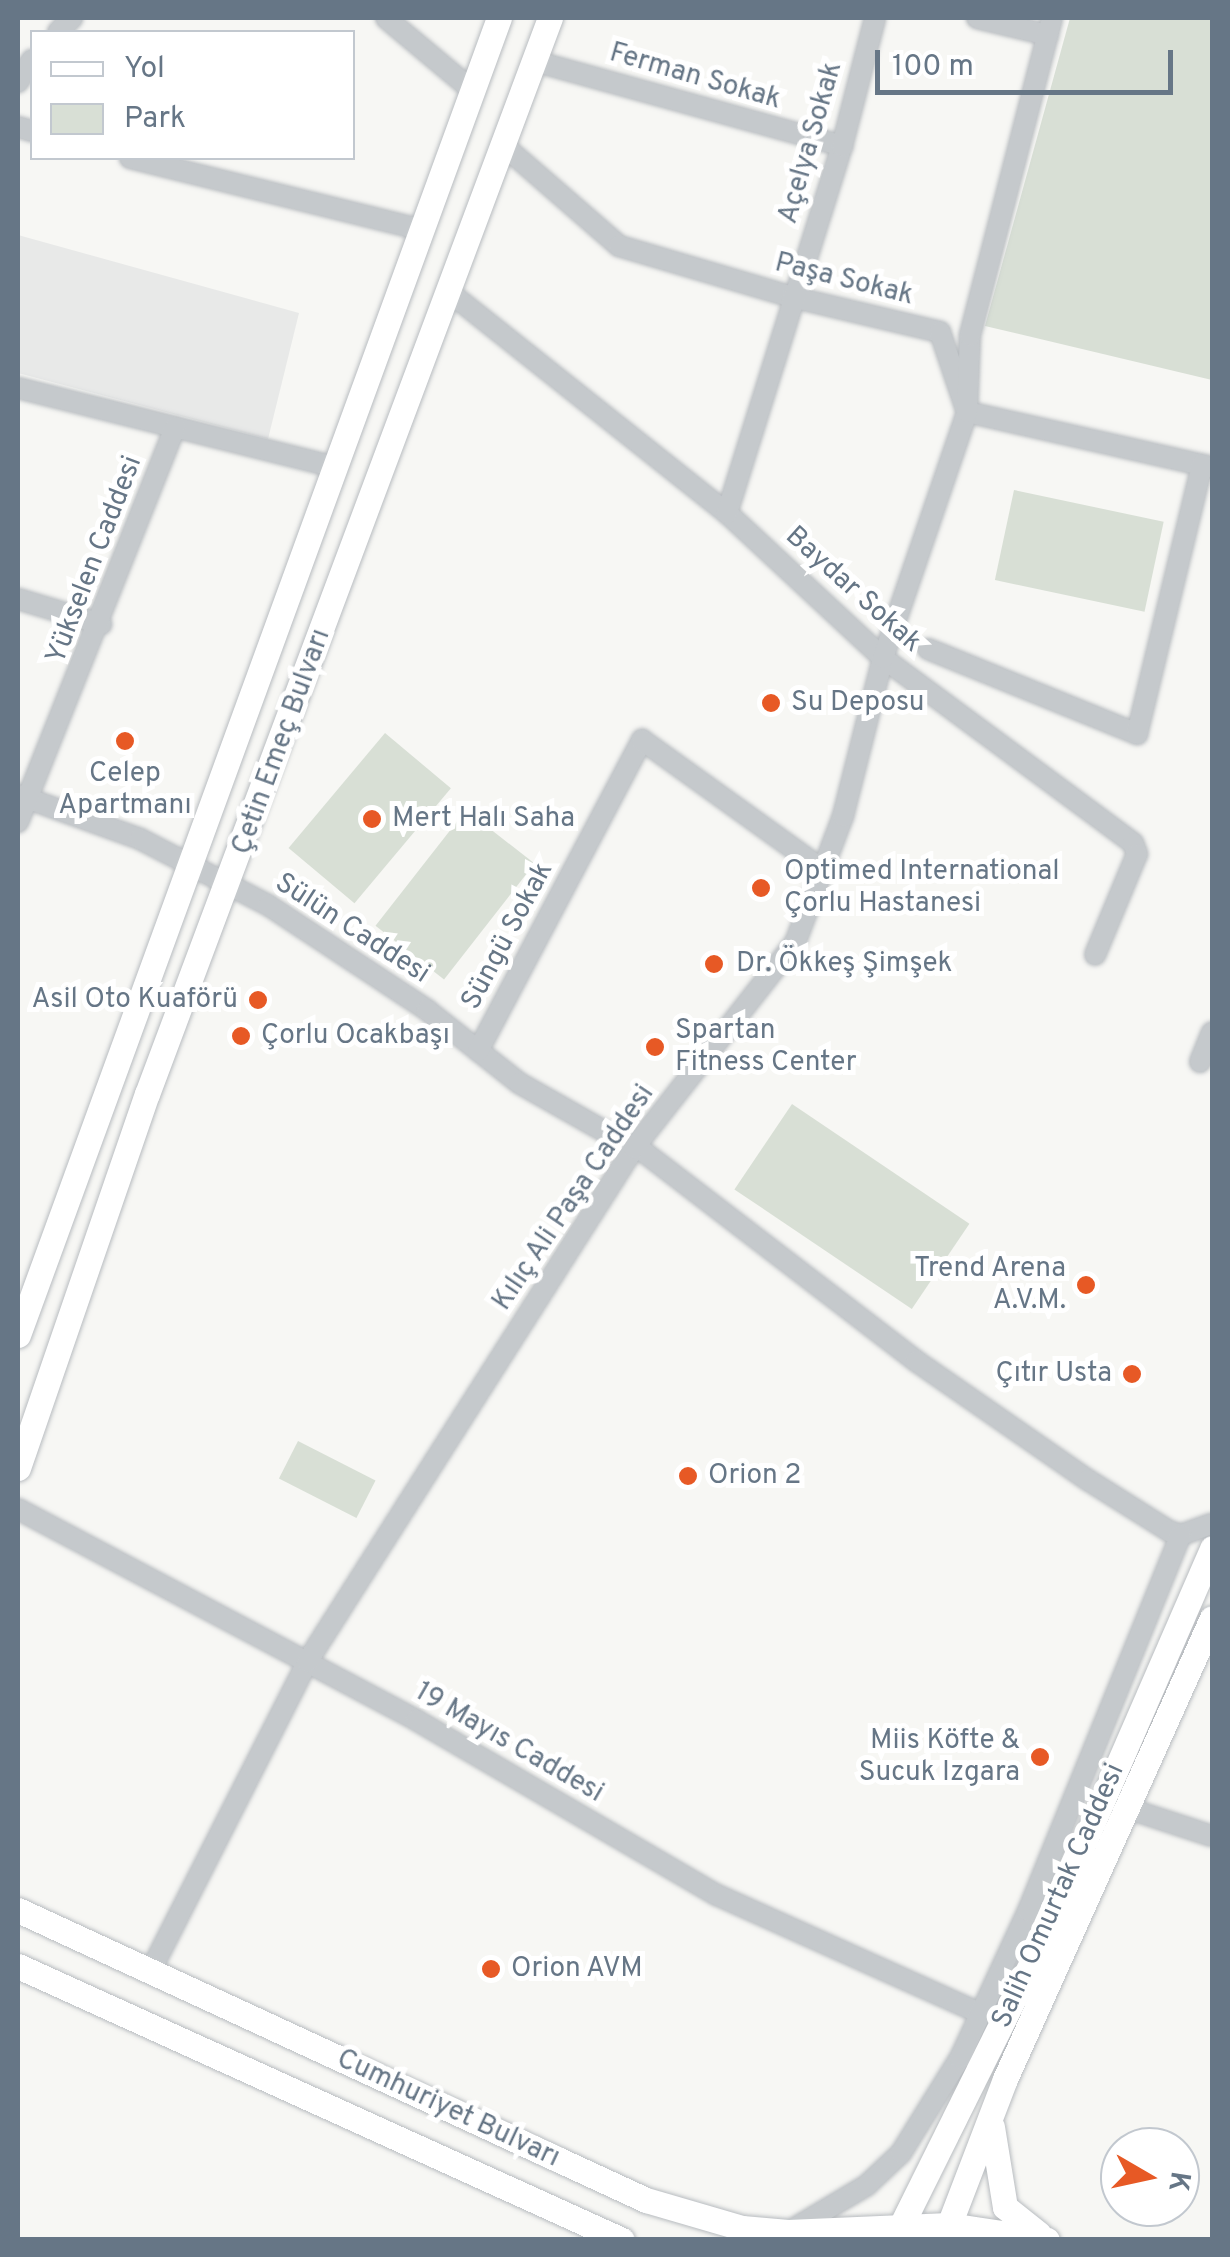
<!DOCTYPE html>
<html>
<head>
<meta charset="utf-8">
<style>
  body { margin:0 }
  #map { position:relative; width:1230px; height:2257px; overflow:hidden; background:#f7f7f4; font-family:Overpass,sans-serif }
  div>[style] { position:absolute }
  .built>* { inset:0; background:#e8e9e8 }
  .green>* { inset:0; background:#d8dfd5; transform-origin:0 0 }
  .roads { filter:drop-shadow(0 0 2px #b8bcc0) drop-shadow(0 0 2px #b8bcc0) }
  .minor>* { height:20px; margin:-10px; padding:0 10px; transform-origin:10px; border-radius:10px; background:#c5c9cc }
  .major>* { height:25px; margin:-12.5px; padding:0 12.5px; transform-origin:12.5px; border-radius:12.5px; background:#fff }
  .dots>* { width:28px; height:28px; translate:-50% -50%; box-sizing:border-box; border:5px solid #fff; border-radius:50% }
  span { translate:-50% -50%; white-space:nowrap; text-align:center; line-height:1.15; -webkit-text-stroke:10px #fff; paint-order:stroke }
  .street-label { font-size:28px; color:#667686 }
  .poi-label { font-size:28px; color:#667686 }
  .left { translate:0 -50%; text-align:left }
  .right { translate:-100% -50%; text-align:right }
  .frame { position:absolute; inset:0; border:20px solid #667686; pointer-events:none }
  .legend { position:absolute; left:30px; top:30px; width:325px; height:130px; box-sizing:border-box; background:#fff; border:2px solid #c2c8cf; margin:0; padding:12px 18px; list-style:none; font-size:30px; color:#667686 }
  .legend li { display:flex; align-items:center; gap:20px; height:50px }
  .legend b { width:50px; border:2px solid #c2c8cf }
  .north { position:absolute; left:1100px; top:2127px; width:100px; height:100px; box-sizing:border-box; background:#fff; border:2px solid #c2c8cf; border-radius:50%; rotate:99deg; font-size:28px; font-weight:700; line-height:40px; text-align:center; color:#667686 }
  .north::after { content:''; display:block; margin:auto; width:35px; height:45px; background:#e75925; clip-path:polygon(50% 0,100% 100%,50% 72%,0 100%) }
  .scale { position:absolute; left:875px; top:50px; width:298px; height:45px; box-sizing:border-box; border:5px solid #667686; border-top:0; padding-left:12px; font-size:30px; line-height:35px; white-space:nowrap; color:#667686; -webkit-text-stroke:8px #fff; paint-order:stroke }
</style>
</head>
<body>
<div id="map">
  <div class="built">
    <i style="clip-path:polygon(18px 235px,299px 313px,268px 439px,18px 373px)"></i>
  </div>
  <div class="green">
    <i style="clip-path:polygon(1070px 18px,1212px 18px,1212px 380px,985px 326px)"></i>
    <i style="left:1014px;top:490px;width:153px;height:92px;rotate:12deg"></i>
    <i style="left:385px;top:733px;width:86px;height:150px;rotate:40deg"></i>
    <i style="left:466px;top:810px;width:87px;height:147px;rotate:38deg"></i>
    <i style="left:792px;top:1104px;width:214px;height:103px;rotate:34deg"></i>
    <i style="left:298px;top:1441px;width:87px;height:42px;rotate:27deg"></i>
  </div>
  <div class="roads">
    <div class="minor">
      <i style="left:386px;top:18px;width:114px;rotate:40deg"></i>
      <i style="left:977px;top:18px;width:73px;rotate:13.5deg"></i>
      <i style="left:58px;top:32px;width:20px;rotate:-45deg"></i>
      <i style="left:534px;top:61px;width:320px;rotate:15.4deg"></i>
      <i style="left:18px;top:82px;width:26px;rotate:-58deg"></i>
      <i style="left:18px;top:127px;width:15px;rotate:16deg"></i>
      <i style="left:503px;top:145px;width:154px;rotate:41deg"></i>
      <i style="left:619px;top:246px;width:180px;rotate:16.4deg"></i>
      <i style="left:792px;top:297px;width:152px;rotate:13.3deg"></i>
      <i style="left:940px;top:332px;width:84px;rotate:71.4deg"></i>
      <i style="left:967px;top:412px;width:251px;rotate:12.7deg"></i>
      <i style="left:130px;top:158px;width:302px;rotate:13.8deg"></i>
      <i style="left:449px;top:292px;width:355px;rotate:38.5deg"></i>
      <i style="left:727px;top:513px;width:213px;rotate:42.9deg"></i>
      <i style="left:883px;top:658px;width:311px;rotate:36.5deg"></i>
      <i style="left:1133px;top:843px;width:12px;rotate:70deg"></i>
      <i style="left:1137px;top:854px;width:109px;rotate:112.6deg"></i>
      <i style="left:18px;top:388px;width:328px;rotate:14deg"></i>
      <i style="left:727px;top:513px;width:385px;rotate:-72.6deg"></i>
      <i style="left:842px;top:146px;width:132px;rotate:-75.5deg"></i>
      <i style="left:18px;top:599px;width:87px;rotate:16.8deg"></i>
      <i style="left:928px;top:649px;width:226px;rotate:22.1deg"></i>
      <i style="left:1137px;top:734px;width:277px;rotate:-76.4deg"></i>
      <i style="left:18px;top:795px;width:130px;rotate:19.8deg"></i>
      <i style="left:140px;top:839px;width:144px;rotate:27.3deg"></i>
      <i style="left:268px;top:905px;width:191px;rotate:33.4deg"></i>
      <i style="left:427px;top:1010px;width:117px;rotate:38.4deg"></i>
      <i style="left:519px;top:1083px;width:132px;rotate:29.5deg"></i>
      <i style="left:18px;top:822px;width:425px;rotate:-68.3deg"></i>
      <i style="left:478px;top:1051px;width:352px;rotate:-62.2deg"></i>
      <i style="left:642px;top:740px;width:223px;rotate:35.7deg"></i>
      <i style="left:1200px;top:1062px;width:32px;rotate:-68deg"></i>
      <i style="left:636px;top:1146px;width:353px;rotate:37.5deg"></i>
      <i style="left:916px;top:1361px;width:209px;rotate:34.7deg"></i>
      <i style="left:1088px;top:1480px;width:96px;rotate:32.2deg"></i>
      <i style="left:1169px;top:1531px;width:13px;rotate:18deg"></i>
      <i style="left:1181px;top:1535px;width:33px;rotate:-20deg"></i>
      <i style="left:18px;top:1509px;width:450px;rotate:27.9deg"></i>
      <i style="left:416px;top:1720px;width:348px;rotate:30.2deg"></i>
      <i style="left:717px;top:1895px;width:287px;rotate:24.2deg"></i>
      <i style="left:1127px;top:1808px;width:89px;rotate:18.2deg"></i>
      <i style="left:151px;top:1970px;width:345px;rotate:-63.1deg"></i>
      <i style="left:307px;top:1662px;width:609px;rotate:-57.54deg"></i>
      <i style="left:634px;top:1148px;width:261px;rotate:-51.9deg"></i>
      <i style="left:795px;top:943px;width:136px;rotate:-69.3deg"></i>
      <i style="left:843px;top:816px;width:163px;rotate:-75.8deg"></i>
      <i style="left:883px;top:658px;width:260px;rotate:-71.1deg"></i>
      <i style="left:967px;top:412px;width:77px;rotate:-87.8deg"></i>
      <i style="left:970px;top:335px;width:327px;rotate:-75.5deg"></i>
      <i style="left:788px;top:2232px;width:92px;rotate:-30.7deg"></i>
      <i style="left:867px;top:2185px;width:47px;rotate:-43.3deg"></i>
      <i style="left:901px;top:2153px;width:112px;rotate:-58.2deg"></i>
      <i style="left:960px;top:2058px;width:162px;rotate:-65.2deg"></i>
      <i style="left:1028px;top:1911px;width:406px;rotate:-67.9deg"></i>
    </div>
    <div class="major">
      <i style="left:18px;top:1335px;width:1402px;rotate:-69.94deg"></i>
      <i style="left:18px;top:1468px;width:396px;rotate:-71deg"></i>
      <i style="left:147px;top:1094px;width:1149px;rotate:-69.47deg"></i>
      <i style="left:18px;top:1910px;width:692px;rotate:24.79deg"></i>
      <i style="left:646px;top:2200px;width:100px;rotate:16.3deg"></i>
      <i style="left:742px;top:2228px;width:46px;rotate:5deg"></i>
      <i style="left:788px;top:2232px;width:161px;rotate:-2.5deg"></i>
      <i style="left:949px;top:2225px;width:99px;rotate:8.7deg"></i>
      <i style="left:18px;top:1966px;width:663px;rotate:24.4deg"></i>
      <i style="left:992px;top:2127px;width:81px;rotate:80.8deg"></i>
      <i style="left:1005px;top:2207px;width:43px;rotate:38.5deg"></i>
      <i style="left:944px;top:2238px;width:170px;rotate:-69deg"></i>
      <i style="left:1005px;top:2079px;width:505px;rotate:-65.82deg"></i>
      <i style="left:894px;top:2240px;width:315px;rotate:-63.6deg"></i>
      <i style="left:1034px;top:1958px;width:447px;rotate:-66.5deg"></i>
    </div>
  </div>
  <div class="dots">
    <i style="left:771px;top:703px;background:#e75925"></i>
    <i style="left:125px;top:741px;background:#e75925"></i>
    <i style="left:372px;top:819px;background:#e75925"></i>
    <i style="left:761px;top:888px;background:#e75925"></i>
    <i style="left:714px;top:964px;background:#e75925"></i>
    <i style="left:258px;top:1000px;background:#e75925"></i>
    <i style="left:241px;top:1036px;background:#e75925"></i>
    <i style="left:655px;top:1047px;background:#e75925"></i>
    <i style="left:1086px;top:1285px;background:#e75925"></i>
    <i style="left:1132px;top:1374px;background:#e75925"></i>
    <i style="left:688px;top:1476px;background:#e75925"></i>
    <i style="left:1040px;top:1757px;background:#e75925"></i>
    <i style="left:491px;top:1969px;background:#e75925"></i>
  </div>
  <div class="street-label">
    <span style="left:695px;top:77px;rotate:16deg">Ferman Sokak</span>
    <span style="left:811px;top:143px;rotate:-74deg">Açelya Sokak</span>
    <span style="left:844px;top:280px;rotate:14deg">Paşa Sokak</span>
    <span style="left:95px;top:560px;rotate:-69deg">Yükselen Caddesi</span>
    <span style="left:853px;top:590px;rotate:42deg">Baydar Sokak</span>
    <span style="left:282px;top:742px;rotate:-70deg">Çetin Emeç Bulvarı</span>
    <span style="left:352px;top:929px;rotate:33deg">Sülün Caddesi</span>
    <span style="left:508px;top:936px;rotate:-62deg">Süngü Sokak</span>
    <span style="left:574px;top:1198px;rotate:-56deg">Kılıç Ali Paşa Caddesi</span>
    <span style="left:509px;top:1743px;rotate:30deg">19 Mayıs Caddesi</span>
    <span style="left:1059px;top:1896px;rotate:-66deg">Salih Omurtak Caddesi</span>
    <span style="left:448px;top:2109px;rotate:25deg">Cumhuriyet Bulvarı</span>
  </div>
  <div class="poi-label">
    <span class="left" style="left:791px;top:703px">Su Deposu</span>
    <span style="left:125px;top:790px">Celep<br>Apartmanı</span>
    <span class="left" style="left:392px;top:819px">Mert Halı Saha</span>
    <span class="left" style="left:784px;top:888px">Optimed International<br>Çorlu Hastanesi</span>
    <span class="left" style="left:736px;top:964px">Dr. Ökkeş Şimşek</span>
    <span class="right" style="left:238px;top:1000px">Asil Oto Kuaförü</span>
    <span class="left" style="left:675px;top:1047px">Spartan<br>Fitness Center</span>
    <span class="left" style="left:261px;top:1036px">Çorlu Ocakbaşı</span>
    <span class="right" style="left:1066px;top:1285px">Trend Arena<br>A.V.M.</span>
    <span class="right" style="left:1112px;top:1374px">Çıtır Usta</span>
    <span class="left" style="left:708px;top:1476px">Orion 2</span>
    <span class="right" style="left:1020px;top:1757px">Miis Köfte &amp;<br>Sucuk Izgara</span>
    <span class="left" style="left:511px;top:1969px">Orion AVM</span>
  </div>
  <div class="frame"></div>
  <ul class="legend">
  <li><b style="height:12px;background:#fff"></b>Yol</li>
  <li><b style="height:28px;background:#d8dfd5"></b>Park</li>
  </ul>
  <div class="north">K</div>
  <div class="scale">100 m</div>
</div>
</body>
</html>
